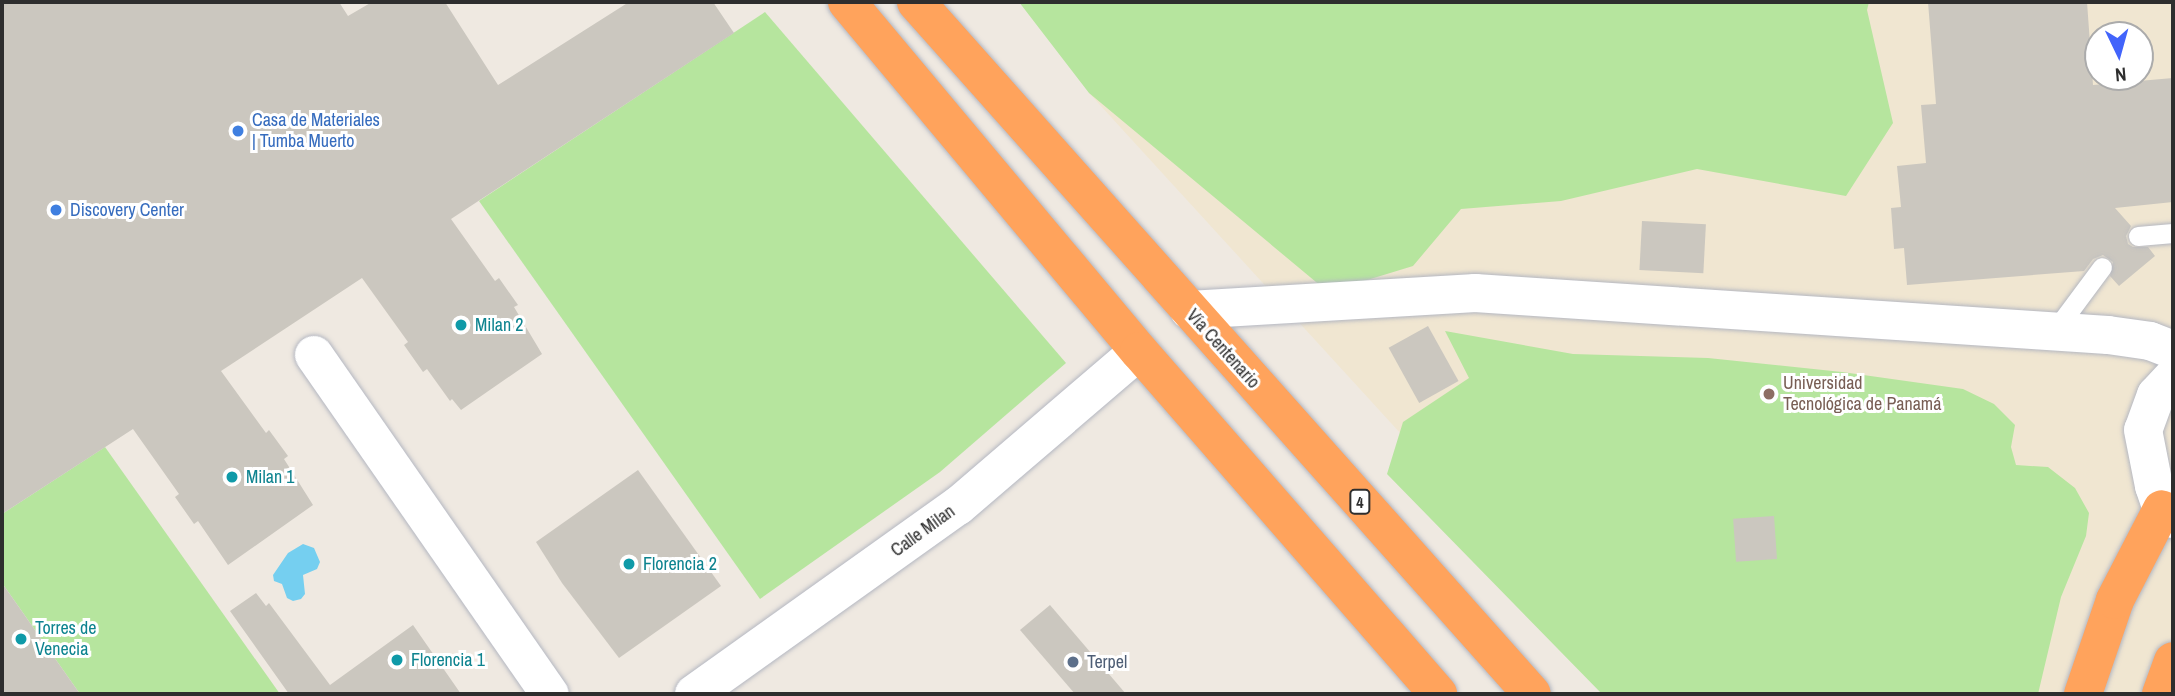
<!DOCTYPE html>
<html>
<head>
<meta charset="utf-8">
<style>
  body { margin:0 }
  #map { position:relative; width:2175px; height:696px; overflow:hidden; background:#efe9e1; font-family:"Archivo Narrow",sans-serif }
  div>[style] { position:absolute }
  .education>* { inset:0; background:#f0e6d1 }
  .green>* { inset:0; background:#b6e59e }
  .water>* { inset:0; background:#75cff0 }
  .building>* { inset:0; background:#cbc7bf; transform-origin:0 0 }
  .roads { filter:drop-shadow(0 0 2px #b4b7c1) drop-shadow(0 0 2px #b4b7c1) }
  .lane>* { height:19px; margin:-9.5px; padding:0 9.5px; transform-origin:9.5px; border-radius:9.5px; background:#fff }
  .street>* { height:38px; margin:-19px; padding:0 19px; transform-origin:19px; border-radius:19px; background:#fff }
  .highway>* { height:38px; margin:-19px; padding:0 19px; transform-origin:19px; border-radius:19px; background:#ffa35c }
  .dots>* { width:19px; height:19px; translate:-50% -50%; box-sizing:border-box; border:4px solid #fff; border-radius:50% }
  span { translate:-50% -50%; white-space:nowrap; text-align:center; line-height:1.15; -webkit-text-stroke:6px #fff; paint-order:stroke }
  .shield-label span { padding:2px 5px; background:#fff; border:2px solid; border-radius:5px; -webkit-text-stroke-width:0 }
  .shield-label { font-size:16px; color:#2e2e2e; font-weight:700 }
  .shop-label { font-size:18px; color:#366cbe }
  .left { translate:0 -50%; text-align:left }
  .culture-label { font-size:18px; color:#0d838f }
  .street-label { font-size:18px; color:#2e2e2e }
  .education-label { font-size:18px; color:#785e54 }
  .service-label { font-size:18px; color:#4e5e75 }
  .frame { position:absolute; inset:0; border:4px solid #2e2e2e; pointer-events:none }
  .north { position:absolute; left:2084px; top:21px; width:70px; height:70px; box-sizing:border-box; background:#fff; border:2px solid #ababab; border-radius:50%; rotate:175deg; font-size:19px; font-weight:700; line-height:28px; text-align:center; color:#2e2e2e }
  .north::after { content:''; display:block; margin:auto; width:24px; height:32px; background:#4264fb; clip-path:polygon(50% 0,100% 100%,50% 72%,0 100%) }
</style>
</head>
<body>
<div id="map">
  <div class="education">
    <i style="clip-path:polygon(evenodd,1150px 2px,2173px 2px,2173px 694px,1639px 694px,1089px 93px,1150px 2px,2098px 35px,2140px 35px,2140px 77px,2098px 77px,2098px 35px)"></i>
  </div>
  <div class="green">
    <i style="clip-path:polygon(1019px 2px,1869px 2px,1867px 10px,1893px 123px,1846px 196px,1697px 169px,1561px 201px,1461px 209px,1413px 266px,1328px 292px,1089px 93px)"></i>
    <i style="clip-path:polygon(765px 12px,1066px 363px,940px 472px,760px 599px,479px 201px)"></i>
    <i style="clip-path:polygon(1445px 331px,1573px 354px,1708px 358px,1842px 372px,1963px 389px,1994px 404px,2015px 425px,2011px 447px,2016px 465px,2048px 467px,2075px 488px,2089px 513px,2086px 536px,2061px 597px,2038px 694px,1602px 694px,1387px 474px,1403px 422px,1469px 378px)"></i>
    <i style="clip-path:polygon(105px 447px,280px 694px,80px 694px,2px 583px,2px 514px)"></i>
  </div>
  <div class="water">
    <i style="clip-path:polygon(303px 544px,314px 548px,320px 562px,317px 569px,303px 575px,305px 594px,301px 599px,293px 601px,287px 598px,282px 584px,274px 581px,273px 575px,288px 553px)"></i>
  </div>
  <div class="building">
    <i style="clip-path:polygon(2px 2px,339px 2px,348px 16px,372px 2px,445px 2px,498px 85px,629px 2px,713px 2px,734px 33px,451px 219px,495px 281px,499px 278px,518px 305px,514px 307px,542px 354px,461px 410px,452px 399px,450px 401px,427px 369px,423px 372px,404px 345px,408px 342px,362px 278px,221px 371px,266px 433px,269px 430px,288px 456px,284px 459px,313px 505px,228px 565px,198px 521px,194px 524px,175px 497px,179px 494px,133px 429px,2px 514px)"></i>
    <i style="clip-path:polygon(1928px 2px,2087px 2px,2093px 85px,2173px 78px,2173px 202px,2115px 208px,2131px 226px,2126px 236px,2128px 244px,2133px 247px,2148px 247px,2155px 256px,2119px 286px,2110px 276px,2113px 262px,2103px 255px,2093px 259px,2084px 271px,1907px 285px,1904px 248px,1894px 249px,1891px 208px,1901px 207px,1897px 166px,1926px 163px,1921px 105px,1936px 104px)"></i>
    <i style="left:1642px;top:221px;width:64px;height:49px;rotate:3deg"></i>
    <i style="left:1428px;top:326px;width:63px;height:45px;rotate:61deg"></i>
    <i style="clip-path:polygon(638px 470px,721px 586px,619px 658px,562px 583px,536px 542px)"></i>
    <i style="left:1774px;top:516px;width:43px;height:41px;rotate:86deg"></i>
    <i style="clip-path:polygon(2px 583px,80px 694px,2px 694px)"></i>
    <i style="clip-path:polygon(256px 593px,266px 606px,269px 603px,330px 685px,413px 625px,461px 694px,289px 694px,230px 611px)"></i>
    <i style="clip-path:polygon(1050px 605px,1126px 694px,1075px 694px,1020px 630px)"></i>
  </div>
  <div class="roads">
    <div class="lane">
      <i style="left:2138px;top:236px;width:35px;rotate:-5deg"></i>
      <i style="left:2053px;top:333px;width:82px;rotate:-53.4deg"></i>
    </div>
    <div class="street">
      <i style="left:1189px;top:310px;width:287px;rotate:-3.4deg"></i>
      <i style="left:1475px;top:293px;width:634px;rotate:3.8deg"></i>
      <i style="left:2108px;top:335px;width:42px;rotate:8.1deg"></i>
      <i style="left:2150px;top:341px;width:25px;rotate:21deg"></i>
      <i style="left:314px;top:355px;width:413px;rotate:55.2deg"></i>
      <i style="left:2173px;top:377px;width:25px;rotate:133deg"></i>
      <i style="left:2156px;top:395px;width:37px;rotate:110deg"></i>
      <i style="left:2143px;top:430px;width:57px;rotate:78.9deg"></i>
      <i style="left:2154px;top:486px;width:24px;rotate:71deg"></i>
      <i style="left:2162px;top:509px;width:15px;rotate:42deg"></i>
      <i style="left:694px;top:694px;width:324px;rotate:-35.5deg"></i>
      <i style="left:958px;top:506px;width:238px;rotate:-40.6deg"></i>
    </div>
    <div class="highway">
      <i style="left:847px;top:2px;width:455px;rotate:50.1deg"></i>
      <i style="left:1139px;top:351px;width:455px;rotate:48.9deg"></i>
      <i style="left:916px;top:2px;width:926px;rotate:48.33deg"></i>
      <i style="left:2083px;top:694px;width:99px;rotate:-71.2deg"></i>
      <i style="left:2115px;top:600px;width:102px;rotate:-62.7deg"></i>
      <i style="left:2161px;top:694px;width:35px;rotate:-70deg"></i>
    </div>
  </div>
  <div class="dots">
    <i style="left:238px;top:131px;background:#3f7fe0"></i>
    <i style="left:56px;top:210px;background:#3f7fe0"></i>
    <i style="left:461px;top:325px;background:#0f9aa8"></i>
    <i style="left:1769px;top:394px;background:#8d6e63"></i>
    <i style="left:232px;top:477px;background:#0f9aa8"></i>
    <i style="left:629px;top:564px;background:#0f9aa8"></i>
    <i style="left:21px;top:639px;background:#0f9aa8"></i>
    <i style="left:397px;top:660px;background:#0f9aa8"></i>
    <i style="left:1073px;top:662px;background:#5c6f8a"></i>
  </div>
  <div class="shield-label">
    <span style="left:1360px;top:502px">4</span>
  </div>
  <div class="shop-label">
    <span class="left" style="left:252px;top:131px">Casa de Materiales<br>| Tumba Muerto</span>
    <span class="left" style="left:70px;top:210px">Discovery Center</span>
  </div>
  <div class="culture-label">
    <span class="left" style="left:475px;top:325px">Milan 2</span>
    <span class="left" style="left:246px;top:477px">Milan 1</span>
    <span class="left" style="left:643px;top:564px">Florencia 2</span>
    <span class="left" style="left:35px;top:639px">Torres de<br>Venecia</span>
    <span class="left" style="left:411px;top:660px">Florencia 1</span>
  </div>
  <div class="street-label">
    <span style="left:1223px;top:349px;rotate:48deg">Vía Centenario</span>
    <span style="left:923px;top:531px;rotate:-36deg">Calle Milan</span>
  </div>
  <div class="education-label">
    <span class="left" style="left:1783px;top:394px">Universidad<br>Tecnológica de Panamá</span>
  </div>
  <div class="service-label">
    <span class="left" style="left:1087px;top:662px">Terpel</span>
  </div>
  <div class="frame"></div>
  <div class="north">N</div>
</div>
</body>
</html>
